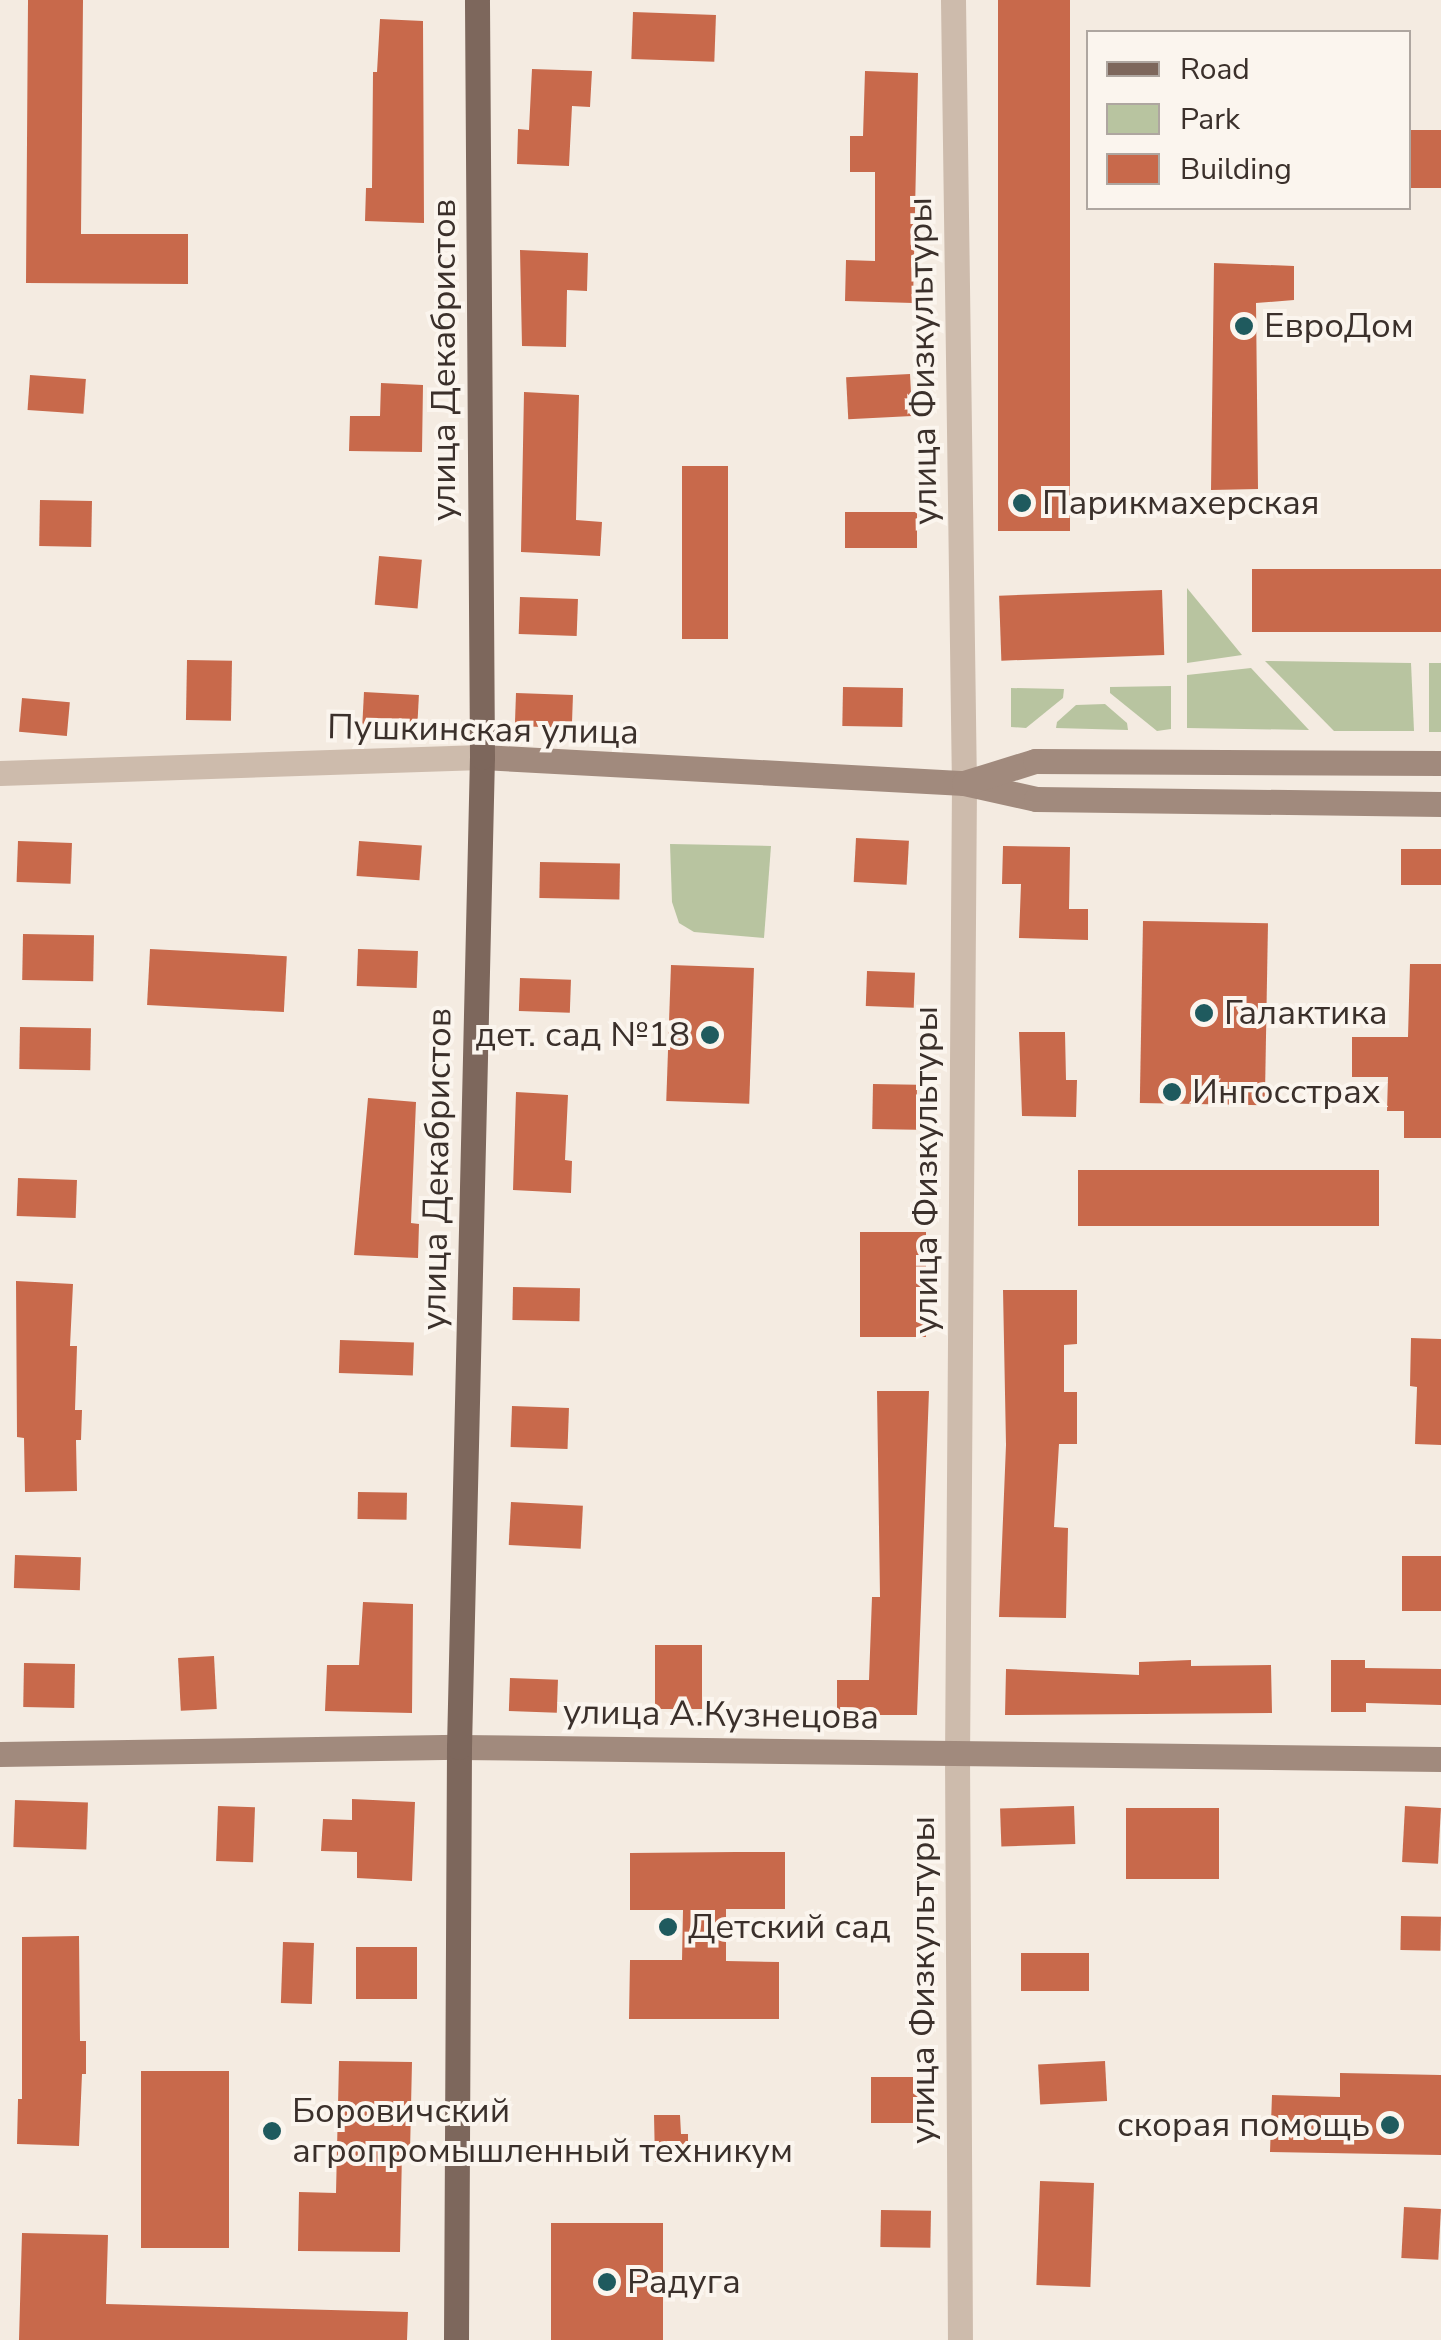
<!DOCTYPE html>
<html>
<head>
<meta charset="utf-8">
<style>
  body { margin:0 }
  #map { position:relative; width:1441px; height:2340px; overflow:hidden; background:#f4ebe1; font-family:"Nunito Sans",sans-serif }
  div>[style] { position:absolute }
  .green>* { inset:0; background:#b8c4a0; transform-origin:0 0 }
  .building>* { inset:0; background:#c8694b; transform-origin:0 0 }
  .minor>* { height:25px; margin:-12.5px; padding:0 12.5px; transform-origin:12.5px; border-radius:12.5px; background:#cdbbac }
  .secondary>* { height:25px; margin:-12.5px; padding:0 12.5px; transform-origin:12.5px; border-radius:12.5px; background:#a18a7d }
  .primary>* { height:25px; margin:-12.5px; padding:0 12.5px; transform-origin:12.5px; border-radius:12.5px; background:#7d675c }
  .dots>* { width:28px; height:28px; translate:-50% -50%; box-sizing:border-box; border:5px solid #fbf5ee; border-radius:50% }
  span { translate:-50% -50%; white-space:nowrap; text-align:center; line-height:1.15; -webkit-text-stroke:8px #fbf5ee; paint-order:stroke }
  .poi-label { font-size:35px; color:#3b302b }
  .left { translate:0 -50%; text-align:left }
  .right { translate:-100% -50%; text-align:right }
  .street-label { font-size:35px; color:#3b302b }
  .legend { position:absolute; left:1086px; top:30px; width:325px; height:180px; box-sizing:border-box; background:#fbf5ee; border:2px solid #aea6a0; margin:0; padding:12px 18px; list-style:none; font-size:30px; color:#3b302b }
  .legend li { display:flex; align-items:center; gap:20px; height:50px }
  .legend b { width:50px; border:2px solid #aea6a0 }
</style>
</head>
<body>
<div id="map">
  <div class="green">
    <i style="clip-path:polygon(1187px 588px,1242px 655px,1187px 663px)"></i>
    <i style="clip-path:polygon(1265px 661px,1411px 663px,1414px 731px,1334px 731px)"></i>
    <i style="left:1429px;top:663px;width:12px;height:69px"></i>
    <i style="clip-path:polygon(1251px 668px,1309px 730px,1187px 728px,1187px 675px)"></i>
    <i style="clip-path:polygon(1171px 686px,1171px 729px,1157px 731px,1110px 693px,1110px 687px)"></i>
    <i style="clip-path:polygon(1011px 688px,1064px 689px,1063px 698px,1026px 728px,1011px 727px)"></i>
    <i style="clip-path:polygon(1105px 704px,1127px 723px,1128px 730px,1056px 728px,1057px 722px,1076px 705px)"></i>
    <i style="clip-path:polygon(670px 844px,771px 846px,764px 938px,694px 932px,679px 923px,672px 902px)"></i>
  </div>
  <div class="building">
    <i style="clip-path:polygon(28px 0,83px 0,81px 234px,188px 234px,188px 284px,26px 283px)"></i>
    <i style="left:998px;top:0;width:72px;height:531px"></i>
    <i style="left:633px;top:12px;width:83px;height:47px;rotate:2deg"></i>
    <i style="clip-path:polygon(380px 19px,423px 21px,424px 223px,365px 221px,366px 188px,372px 188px,373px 72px,377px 72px)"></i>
    <i style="clip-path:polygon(532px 69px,592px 71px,590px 107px,572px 106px,569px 166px,517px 164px,518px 129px,529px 130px)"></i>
    <i style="clip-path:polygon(865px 71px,918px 73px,913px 303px,845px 301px,846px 260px,875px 261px,875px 172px,850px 172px,850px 136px,863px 136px)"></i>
    <i style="left:1408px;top:130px;width:33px;height:58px"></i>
    <i style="clip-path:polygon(520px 250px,588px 253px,587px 291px,567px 290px,566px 347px,522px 346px)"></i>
    <i style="clip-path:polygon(1214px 263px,1294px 266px,1294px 300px,1256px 303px,1258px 489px,1211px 490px)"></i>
    <i style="left:910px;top:374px;width:42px;height:64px;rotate:87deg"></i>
    <i style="left:30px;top:375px;width:56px;height:35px;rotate:4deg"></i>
    <i style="clip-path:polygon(381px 383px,423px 385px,422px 452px,349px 451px,350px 416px,380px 416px)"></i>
    <i style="clip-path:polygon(524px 392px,579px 395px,576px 520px,602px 522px,600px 556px,521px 552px)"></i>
    <i style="left:682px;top:466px;width:46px;height:173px"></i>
    <i style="left:40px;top:500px;width:52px;height:46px;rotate:1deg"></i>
    <i style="left:917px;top:512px;width:36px;height:72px;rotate:90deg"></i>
    <i style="left:379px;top:556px;width:43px;height:49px;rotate:5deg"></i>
    <i style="left:1252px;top:569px;width:189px;height:63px"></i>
    <i style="left:1162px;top:590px;width:65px;height:163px;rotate:88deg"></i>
    <i style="left:520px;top:597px;width:58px;height:37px;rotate:2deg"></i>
    <i style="left:187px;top:660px;width:45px;height:60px;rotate:1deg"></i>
    <i style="left:843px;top:687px;width:60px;height:39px;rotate:1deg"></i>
    <i style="left:364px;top:692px;width:55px;height:34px;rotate:3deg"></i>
    <i style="left:516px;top:693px;width:57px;height:33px;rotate:2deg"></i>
    <i style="left:22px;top:698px;width:48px;height:34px;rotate:5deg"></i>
    <i style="left:856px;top:838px;width:53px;height:44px;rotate:3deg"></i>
    <i style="left:18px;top:841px;width:54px;height:41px;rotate:2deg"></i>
    <i style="left:359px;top:841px;width:63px;height:35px;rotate:4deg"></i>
    <i style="clip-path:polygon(1003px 846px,1070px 847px,1069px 909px,1088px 909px,1088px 940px,1019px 938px,1021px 884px,1002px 884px)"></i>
    <i style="left:1401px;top:849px;width:40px;height:36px"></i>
    <i style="left:540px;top:862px;width:80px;height:36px;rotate:1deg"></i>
    <i style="left:1143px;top:921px;width:125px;height:182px;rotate:1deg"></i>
    <i style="left:23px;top:934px;width:71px;height:46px;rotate:1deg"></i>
    <i style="left:150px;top:949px;width:137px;height:56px;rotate:3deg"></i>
    <i style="left:358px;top:949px;width:60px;height:37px;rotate:2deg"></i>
    <i style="clip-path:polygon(1410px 964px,1441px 964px,1441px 1138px,1404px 1138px,1404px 1111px,1387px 1111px,1388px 1077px,1352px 1077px,1352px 1037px,1408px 1037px)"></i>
    <i style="left:671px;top:965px;width:83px;height:136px;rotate:2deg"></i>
    <i style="left:867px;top:971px;width:48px;height:35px;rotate:2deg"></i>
    <i style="left:520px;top:978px;width:51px;height:33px;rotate:2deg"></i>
    <i style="left:20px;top:1027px;width:71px;height:42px;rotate:1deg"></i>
    <i style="clip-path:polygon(1019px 1032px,1065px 1032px,1066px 1080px,1077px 1080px,1076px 1117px,1022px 1116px)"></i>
    <i style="left:873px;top:1084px;width:44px;height:45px;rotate:1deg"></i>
    <i style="clip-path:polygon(516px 1092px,568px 1095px,565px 1160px,572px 1161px,571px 1193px,513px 1190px)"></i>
    <i style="clip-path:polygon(368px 1098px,416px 1102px,411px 1223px,419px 1224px,418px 1258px,354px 1255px)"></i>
    <i style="left:1078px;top:1170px;width:301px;height:56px"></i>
    <i style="left:18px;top:1178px;width:59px;height:38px;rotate:2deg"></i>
    <i style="left:860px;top:1232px;width:66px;height:105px"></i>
    <i style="clip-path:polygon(16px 1281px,73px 1284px,70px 1346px,77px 1346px,75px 1410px,82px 1410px,81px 1440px,76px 1440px,77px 1491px,25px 1492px,24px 1438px,17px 1437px)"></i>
    <i style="left:513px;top:1287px;width:67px;height:33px;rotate:1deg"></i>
    <i style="clip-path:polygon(1003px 1290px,1077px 1290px,1077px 1344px,1064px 1345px,1064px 1392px,1077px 1392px,1077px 1444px,1059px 1444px,1054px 1527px,1068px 1528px,1066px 1618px,999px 1617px,1006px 1445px)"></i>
    <i style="clip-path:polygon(1411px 1338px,1441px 1339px,1441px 1445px,1415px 1444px,1417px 1387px,1410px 1386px)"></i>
    <i style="left:340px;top:1340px;width:74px;height:33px;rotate:2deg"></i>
    <i style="clip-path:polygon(877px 1391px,929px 1391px,917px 1715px,837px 1715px,837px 1680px,869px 1680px,872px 1597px,880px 1597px)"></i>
    <i style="left:512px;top:1406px;width:57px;height:41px;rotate:2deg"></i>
    <i style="left:358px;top:1492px;width:49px;height:27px;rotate:1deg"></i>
    <i style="left:511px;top:1502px;width:72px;height:43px;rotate:3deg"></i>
    <i style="left:15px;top:1555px;width:66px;height:33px;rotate:2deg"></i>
    <i style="left:1441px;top:1556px;width:55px;height:39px;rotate:90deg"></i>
    <i style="clip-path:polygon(363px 1602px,413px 1604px,412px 1713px,325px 1711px,327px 1665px,359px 1665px)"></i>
    <i style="left:655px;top:1645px;width:47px;height:64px"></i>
    <i style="left:214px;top:1656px;width:53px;height:36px;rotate:87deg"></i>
    <i style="clip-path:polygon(1191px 1660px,1191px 1666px,1271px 1665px,1272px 1713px,1005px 1715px,1006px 1669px,1139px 1675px,1139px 1662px)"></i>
    <i style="clip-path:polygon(1331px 1660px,1365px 1660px,1365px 1668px,1441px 1669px,1441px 1705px,1366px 1703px,1366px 1712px,1331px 1712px)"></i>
    <i style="left:24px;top:1663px;width:51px;height:44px;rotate:1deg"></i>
    <i style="left:510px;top:1678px;width:48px;height:33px;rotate:2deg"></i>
    <i style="clip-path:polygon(352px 1799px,415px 1802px,412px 1881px,357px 1878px,357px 1852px,321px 1851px,323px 1819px,352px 1820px)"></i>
    <i style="left:15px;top:1800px;width:73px;height:47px;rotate:2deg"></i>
    <i style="left:218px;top:1806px;width:37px;height:55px;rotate:2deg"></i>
    <i style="left:1074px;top:1806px;width:38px;height:74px;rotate:88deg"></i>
    <i style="left:1405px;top:1806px;width:36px;height:56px;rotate:3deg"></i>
    <i style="left:1126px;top:1808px;width:93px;height:71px"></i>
    <i style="clip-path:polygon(736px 1852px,785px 1852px,785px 1909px,726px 1909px,726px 1961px,779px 1962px,779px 2019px,629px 2019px,630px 1960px,682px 1960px,683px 1910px,630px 1910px,630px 1853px)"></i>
    <i style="left:1401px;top:1916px;width:40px;height:34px;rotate:1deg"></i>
    <i style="clip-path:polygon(79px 1936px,80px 2041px,86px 2041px,86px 2074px,82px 2074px,79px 2146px,17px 2144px,18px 2099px,22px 2099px,22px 1937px)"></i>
    <i style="left:283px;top:1942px;width:31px;height:61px;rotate:2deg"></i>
    <i style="left:356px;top:1947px;width:61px;height:52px"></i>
    <i style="left:1021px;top:1953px;width:68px;height:38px"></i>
    <i style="clip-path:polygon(339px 2061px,412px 2062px,410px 2152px,402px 2152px,400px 2252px,298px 2251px,299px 2192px,336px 2193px)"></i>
    <i style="left:1105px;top:2061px;width:40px;height:67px;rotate:87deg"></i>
    <i style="left:229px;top:2071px;width:177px;height:88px;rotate:90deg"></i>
    <i style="clip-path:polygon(1340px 2073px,1441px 2075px,1441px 2155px,1270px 2152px,1272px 2095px,1340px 2097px)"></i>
    <i style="left:929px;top:2077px;width:46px;height:58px;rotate:90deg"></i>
    <i style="clip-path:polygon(654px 2115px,680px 2115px,681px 2134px,688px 2134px,688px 2162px,655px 2162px)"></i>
    <i style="left:1094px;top:2183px;width:104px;height:54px;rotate:92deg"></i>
    <i style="left:1404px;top:2207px;width:37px;height:51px;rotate:3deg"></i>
    <i style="left:881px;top:2210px;width:50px;height:37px;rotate:1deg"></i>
    <i style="left:551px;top:2223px;width:112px;height:117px"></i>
    <i style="clip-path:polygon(22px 2233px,108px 2235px,106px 2304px,408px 2312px,407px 2340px,19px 2340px)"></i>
  </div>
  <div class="minor">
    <i style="left:953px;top:0;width:783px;rotate:89.2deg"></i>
    <i style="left:964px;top:783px;width:971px;rotate:90.41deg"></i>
    <i style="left:957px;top:1754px;width:586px;rotate:89.71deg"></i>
    <i style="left:0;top:773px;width:482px;rotate:-1.9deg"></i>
  </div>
  <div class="secondary">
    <i style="left:482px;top:757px;width:483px;rotate:3.1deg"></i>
    <i style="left:964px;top:783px;width:74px;rotate:12.5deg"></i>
    <i style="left:1036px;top:799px;width:405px;rotate:0.7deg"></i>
    <i style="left:964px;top:783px;width:74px;rotate:-17.2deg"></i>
    <i style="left:1035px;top:761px;width:406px;rotate:0.3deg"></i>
    <i style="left:0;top:1754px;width:459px;rotate:-0.9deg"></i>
    <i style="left:459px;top:1747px;width:982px;rotate:0.7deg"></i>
  </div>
  <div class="primary">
    <i style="left:456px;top:2340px;width:593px;rotate:-89.71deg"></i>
    <i style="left:459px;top:1747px;width:990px;rotate:-88.67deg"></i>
    <i style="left:482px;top:757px;width:757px;rotate:-90.38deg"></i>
  </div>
  <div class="dots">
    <i style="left:1244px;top:326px;background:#1f5a5e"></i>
    <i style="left:1022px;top:503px;background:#1f5a5e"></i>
    <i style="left:1204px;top:1013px;background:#1f5a5e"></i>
    <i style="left:710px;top:1035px;background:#1f5a5e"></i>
    <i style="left:1172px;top:1092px;background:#1f5a5e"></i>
    <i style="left:668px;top:1927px;background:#1f5a5e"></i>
    <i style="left:1390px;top:2125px;background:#1f5a5e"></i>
    <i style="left:272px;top:2131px;background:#1f5a5e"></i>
    <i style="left:607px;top:2282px;background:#1f5a5e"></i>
  </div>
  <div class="poi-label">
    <span class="left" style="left:1264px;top:326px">ЕвроДом</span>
    <span class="left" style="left:1042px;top:503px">Парикмахерская</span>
    <span class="left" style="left:1224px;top:1013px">Галактика</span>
    <span class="right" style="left:690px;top:1035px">дет. сад №18</span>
    <span class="left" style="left:1192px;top:1092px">Ингосстрах</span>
    <span class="left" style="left:688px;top:1927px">Детский сад</span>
    <span class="left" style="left:292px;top:2131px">Боровичский<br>агропромышленный техникум</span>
    <span class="right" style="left:1370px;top:2125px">скорая помощь</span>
    <span class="left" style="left:627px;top:2282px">Радуга</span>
  </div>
  <div class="street-label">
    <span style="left:444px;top:360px;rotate:-90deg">улица Декабристов</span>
    <span style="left:923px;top:361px;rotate:-91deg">улица Физкультуры</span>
    <span style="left:483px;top:730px;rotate:1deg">Пушкинская улица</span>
    <span style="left:437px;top:1169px;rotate:-89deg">улица Декабристов</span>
    <span style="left:926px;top:1170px;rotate:-90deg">улица Физкультуры</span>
    <span style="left:721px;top:1715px;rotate:1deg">улица А.Кузнецова</span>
    <span style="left:923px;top:1980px;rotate:-90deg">улица Физкультуры</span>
  </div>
  <ul class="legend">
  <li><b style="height:12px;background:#7d675c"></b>Road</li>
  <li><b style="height:28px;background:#b8c4a0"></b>Park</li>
  <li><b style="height:28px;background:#c8694b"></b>Building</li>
  </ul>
</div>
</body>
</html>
